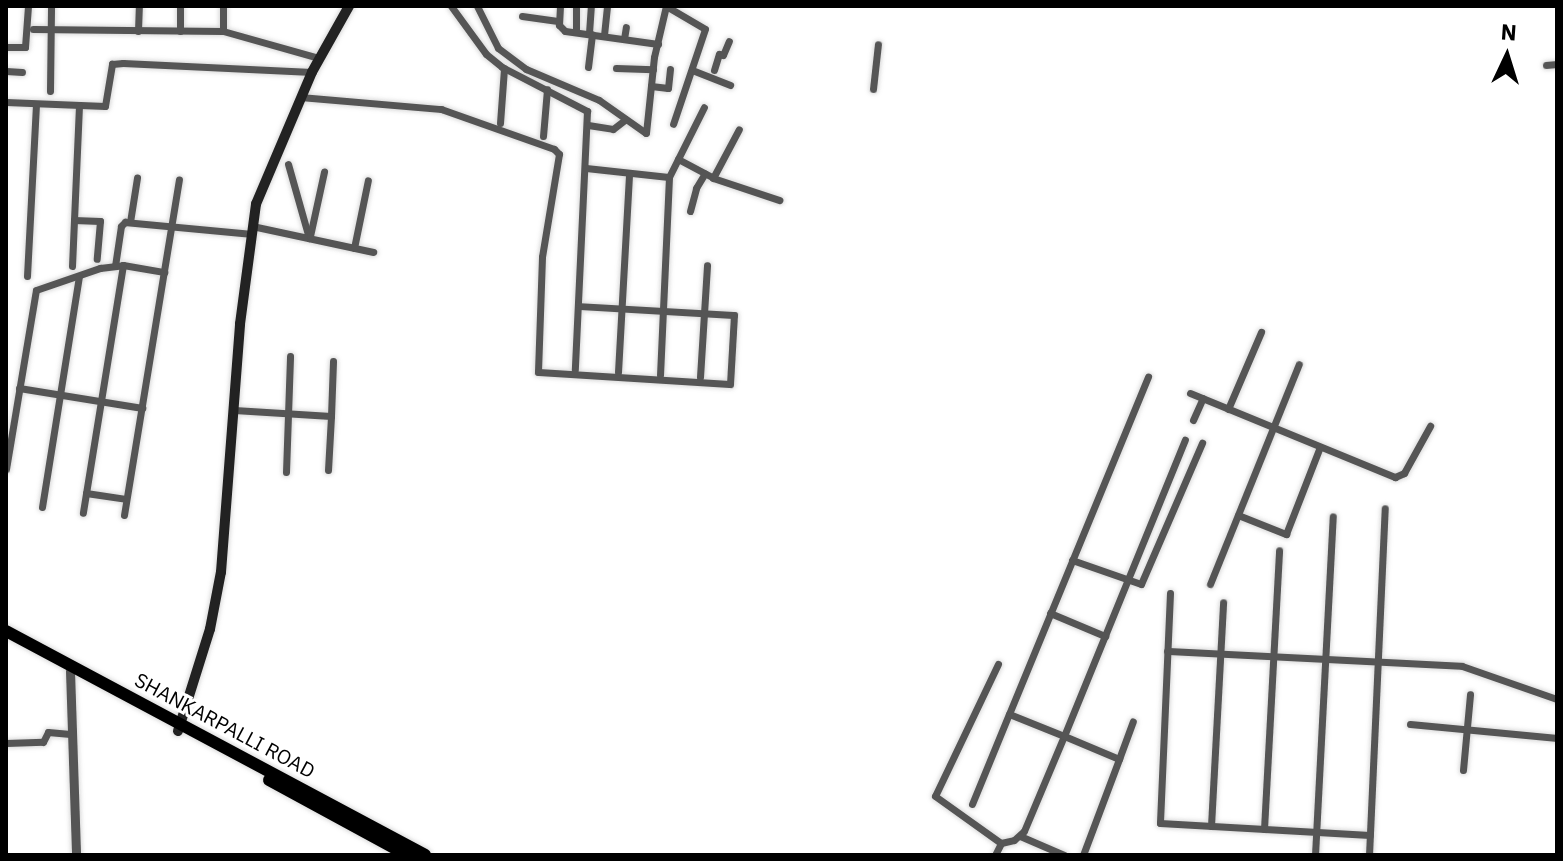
<!DOCTYPE html>
<html>
<head>
<meta charset="utf-8">
<style>
  body { margin:0 }
  #map { position:relative; width:1563px; height:861px; overflow:hidden; background:#fff; font-family:"IBM Plex Sans",sans-serif }
  div>[style] { position:absolute }
  .roads { filter:drop-shadow(0 0 2px #dbdbdb) drop-shadow(0 0 2px #dbdbdb) }
  .minor>* { height:7px; margin:-3.5px; padding:0 3.5px; transform-origin:3.5px; border-radius:3.5px; background:#555 }
  .tertiary>* { height:9px; margin:-4.5px; padding:0 4.5px; transform-origin:4.5px; border-radius:4.5px; background:#555 }
  .secondary>* { height:10px; margin:-5px; padding:0 5px; transform-origin:5px; border-radius:5px; background:#222 }
  .primary>* { height:12px; margin:-6px; padding:0 6px; transform-origin:6px; border-radius:6px; background:#000 }
  span { translate:-50% -50%; white-space:nowrap; text-align:center; line-height:1.15; -webkit-text-stroke:6px #fff; paint-order:stroke }
  .street-label { font-size:20px; color:#000 }
  .frame { position:absolute; inset:0; border:8px solid #000; pointer-events:none }
  .north { position:absolute; left:1467px; top:16px; width:80px; height:80px; -webkit-text-stroke:6px #fff; paint-order:stroke; rotate:4deg; font-size:22px; font-weight:700; line-height:32px; text-align:center; color:#000 }
  .north::after { content:''; display:block; margin:auto; width:28px; height:36px; background:#000; clip-path:polygon(50% 0,100% 100%,50% 72%,0 100%) }
</style>
</head>
<body>
<div id="map">
  <div class="roads">
    <div class="minor">
      <i style="left:223px;top:6px;width:25px;rotate:90deg"></i>
      <i style="left:451px;top:6px;width:59px;rotate:53.9deg"></i>
      <i style="left:486px;top:54px;width:21px;rotate:39deg"></i>
      <i style="left:502px;top:67px;width:96px;rotate:27.4deg"></i>
      <i style="left:587px;top:111px;width:259px;rotate:92.7deg"></i>
      <i style="left:477px;top:6px;width:47px;rotate:63.4deg"></i>
      <i style="left:498px;top:48px;width:35px;rotate:37deg"></i>
      <i style="left:526px;top:69px;width:79px;rotate:23deg"></i>
      <i style="left:599px;top:100px;width:57px;rotate:35.1deg"></i>
      <i style="left:646px;top:133px;width:76px;rotate:-84deg"></i>
      <i style="left:654px;top:57px;width:52px;rotate:-76.8deg"></i>
      <i style="left:560px;top:6px;width:19px;rotate:93deg"></i>
      <i style="left:559px;top:25px;width:8px;rotate:45deg"></i>
      <i style="left:565px;top:31px;width:94px;rotate:8deg"></i>
      <i style="left:666px;top:6px;width:45px;rotate:30.5deg"></i>
      <i style="left:705px;top:29px;width:100px;rotate:108.6deg"></i>
      <i style="left:522px;top:16px;width:36px;rotate:8deg"></i>
      <i style="left:33px;top:29px;width:190px;rotate:0.6deg"></i>
      <i style="left:223px;top:31px;width:100px;rotate:15.7deg"></i>
      <i style="left:138px;top:31px;width:25px;rotate:-88deg"></i>
      <i style="left:180px;top:31px;width:25px;rotate:-90deg"></i>
      <i style="left:576px;top:32px;width:26px;rotate:-90deg"></i>
      <i style="left:589px;top:33px;width:27px;rotate:-86deg"></i>
      <i style="left:604px;top:35px;width:29px;rotate:-84deg"></i>
      <i style="left:624px;top:39px;width:12px;rotate:-81deg"></i>
      <i style="left:6px;top:47px;width:19px"></i>
      <i style="left:25px;top:47px;width:41px;rotate:-85.8deg"></i>
      <i style="left:1546px;top:65px;width:11px;rotate:-5deg"></i>
      <i style="left:588px;top:67px;width:33px;rotate:-83deg"></i>
      <i style="left:616px;top:68px;width:37px;rotate:2deg"></i>
      <i style="left:692px;top:70px;width:41px;rotate:21.5deg"></i>
      <i style="left:714px;top:70px;width:17px;rotate:-73deg"></i>
      <i style="left:719px;top:54px;width:4px;rotate:14deg"></i>
      <i style="left:723px;top:55px;width:15px;rotate:-67deg"></i>
      <i style="left:6px;top:71px;width:16px;rotate:4deg"></i>
      <i style="left:651px;top:86px;width:17px;rotate:7deg"></i>
      <i style="left:668px;top:88px;width:19px;rotate:-84deg"></i>
      <i style="left:873px;top:89px;width:45px;rotate:-83.7deg"></i>
      <i style="left:50px;top:91px;width:85px;rotate:-89.3deg"></i>
      <i style="left:300px;top:97px;width:142px;rotate:4.9deg"></i>
      <i style="left:441px;top:109px;width:120px;rotate:19.5deg"></i>
      <i style="left:554px;top:149px;width:7px;rotate:45deg"></i>
      <i style="left:559px;top:154px;width:104px;rotate:99.4deg"></i>
      <i style="left:542px;top:257px;width:115px;rotate:92deg"></i>
      <i style="left:538px;top:372px;width:192px;rotate:3.6deg"></i>
      <i style="left:730px;top:384px;width:69px;rotate:-86.7deg"></i>
      <i style="left:734px;top:315px;width:155px;rotate:-176.7deg"></i>
      <i style="left:6px;top:102px;width:99px;rotate:2.3deg"></i>
      <i style="left:105px;top:106px;width:43px;rotate:-80.5deg"></i>
      <i style="left:112px;top:64px;width:11px;rotate:-5deg"></i>
      <i style="left:123px;top:63px;width:189px;rotate:2.7deg"></i>
      <i style="left:500px;top:123px;width:55px;rotate:-85.8deg"></i>
      <i style="left:588px;top:125px;width:25px;rotate:9deg"></i>
      <i style="left:613px;top:129px;width:16px;rotate:-38deg"></i>
      <i style="left:543px;top:136px;width:47px;rotate:-85.1deg"></i>
      <i style="left:678px;top:159px;width:40px;rotate:28deg"></i>
      <i style="left:713px;top:178px;width:70px;rotate:18.4deg"></i>
      <i style="left:288px;top:164px;width:77px;rotate:74.2deg"></i>
      <i style="left:586px;top:168px;width:83px;rotate:6.2deg"></i>
      <i style="left:669px;top:177px;width:198px;rotate:92.6deg"></i>
      <i style="left:669px;top:177px;width:78px;rotate:-63.4deg"></i>
      <i style="left:713px;top:178px;width:55px;rotate:-62deg"></i>
      <i style="left:690px;top:211px;width:24px;rotate:-75deg"></i>
      <i style="left:696px;top:188px;width:17px;rotate:-59deg"></i>
      <i style="left:74px;top:220px;width:26px;rotate:2deg"></i>
      <i style="left:100px;top:221px;width:38px;rotate:95deg"></i>
      <i style="left:130px;top:222px;width:45px;rotate:-81deg"></i>
      <i style="left:252px;top:226px;width:124px;rotate:12.1deg"></i>
      <i style="left:310px;top:236px;width:66px;rotate:-77.7deg"></i>
      <i style="left:354px;top:248px;width:69px;rotate:-78.4deg"></i>
      <i style="left:123px;top:265px;width:42px;rotate:9.7deg"></i>
      <i style="left:72px;top:266px;width:160px;rotate:-87.5deg"></i>
      <i style="left:115px;top:266px;width:40px;rotate:-81.5deg"></i>
      <i style="left:121px;top:226px;width:6px;rotate:-45deg"></i>
      <i style="left:125px;top:222px;width:127px;rotate:5.4deg"></i>
      <i style="left:27px;top:276px;width:172px;rotate:-87deg"></i>
      <i style="left:618px;top:372px;width:199px;rotate:-86.8deg"></i>
      <i style="left:700px;top:377px;width:112px;rotate:-86.4deg"></i>
      <i style="left:19px;top:388px;width:125px;rotate:9.2deg"></i>
      <i style="left:1190px;top:393px;width:222px;rotate:22.3deg"></i>
      <i style="left:1395px;top:477px;width:10px;rotate:-24deg"></i>
      <i style="left:1404px;top:473px;width:54px;rotate:-61deg"></i>
      <i style="left:1228px;top:409px;width:84px;rotate:-66.8deg"></i>
      <i style="left:234px;top:410px;width:97px;rotate:3.5deg"></i>
      <i style="left:331px;top:416px;width:55px;rotate:-87.9deg"></i>
      <i style="left:1193px;top:420px;width:24px;rotate:-66deg"></i>
      <i style="left:6px;top:469px;width:181px;rotate:-80.5deg"></i>
      <i style="left:36px;top:290px;width:68px;rotate:-19deg"></i>
      <i style="left:100px;top:268px;width:23px;rotate:-7deg"></i>
      <i style="left:123px;top:265px;width:251px;rotate:99.2deg"></i>
      <i style="left:328px;top:470px;width:54px;rotate:-86.8deg"></i>
      <i style="left:286px;top:472px;width:116px;rotate:-88deg"></i>
      <i style="left:86px;top:493px;width:40px;rotate:8.5deg"></i>
      <i style="left:42px;top:507px;width:234px;rotate:-80.9deg"></i>
      <i style="left:124px;top:515px;width:340px;rotate:-80.7deg"></i>
      <i style="left:1238px;top:515px;width:52px;rotate:21.6deg"></i>
      <i style="left:1286px;top:534px;width:93px;rotate:-68.7deg"></i>
      <i style="left:1072px;top:560px;width:73px;rotate:19.2deg"></i>
      <i style="left:1141px;top:584px;width:154px;rotate:-66.6deg"></i>
      <i style="left:1210px;top:584px;width:237px;rotate:-68deg"></i>
      <i style="left:1170px;top:593px;width:230px;rotate:92.5deg"></i>
      <i style="left:1160px;top:823px;width:210px;rotate:3.3deg"></i>
      <i style="left:1050px;top:613px;width:60px;rotate:22.7deg"></i>
      <i style="left:1167px;top:651px;width:295px;rotate:2.9deg"></i>
      <i style="left:1462px;top:666px;width:101px;rotate:19.2deg"></i>
      <i style="left:998px;top:664px;width:146px;rotate:115.5deg"></i>
      <i style="left:935px;top:796px;width:81px;rotate:35.5deg"></i>
      <i style="left:1410px;top:724px;width:148px;rotate:5.4deg"></i>
      <i style="left:6px;top:743px;width:37px;rotate:-2deg"></i>
      <i style="left:43px;top:742px;width:11px;rotate:-63deg"></i>
      <i style="left:48px;top:732px;width:25px;rotate:5deg"></i>
      <i style="left:1119px;top:759px;width:40px;rotate:-69.8deg"></i>
      <i style="left:1463px;top:770px;width:76px;rotate:-84.7deg"></i>
      <i style="left:972px;top:804px;width:97px;rotate:-67.7deg"></i>
      <i style="left:1211px;top:826px;width:224px;rotate:-86.9deg"></i>
      <i style="left:1264px;top:829px;width:279px;rotate:-86.9deg"></i>
      <i style="left:1020px;top:836px;width:48px;rotate:23.4deg"></i>
      <i style="left:995px;top:855px;width:13px;rotate:-63deg"></i>
      <i style="left:1001px;top:843px;width:13px;rotate:-13deg"></i>
      <i style="left:1014px;top:840px;width:13px;rotate:-42deg"></i>
      <i style="left:1024px;top:831px;width:103px;rotate:-67.2deg"></i>
      <i style="left:1064px;top:736px;width:59px;rotate:-158.2deg"></i>
      <i style="left:1009px;top:714px;width:365px;rotate:-67.6deg"></i>
      <i style="left:1083px;top:855px;width:103px;rotate:-69.4deg"></i>
      <i style="left:1119px;top:759px;width:60px;rotate:-157.3deg"></i>
      <i style="left:1064px;top:736px;width:320px;rotate:-67.8deg"></i>
      <i style="left:1315px;top:855px;width:339px;rotate:-87deg"></i>
      <i style="left:1369px;top:855px;width:347px;rotate:-87.4deg"></i>
    </div>
    <div class="tertiary">
      <i style="left:70px;top:671px;width:184px;rotate:88.1deg"></i>
    </div>
    <div class="secondary">
      <i style="left:178px;top:731px;width:107px;rotate:-72.6deg"></i>
      <i style="left:210px;top:629px;width:58px;rotate:-79.1deg"></i>
      <i style="left:221px;top:572px;width:249px;rotate:-85.6deg"></i>
      <i style="left:240px;top:324px;width:121px;rotate:-82.4deg"></i>
      <i style="left:256px;top:204px;width:143px;rotate:-67deg"></i>
      <i style="left:312px;top:72px;width:76px;rotate:-60.7deg"></i>
    </div>
    <div class="primary">
      <i style="left:6px;top:631px;width:475px;rotate:28.1deg"></i>
      <i style="left:269px;top:780px;width:157px;rotate:28.5deg"></i>
    </div>
  </div>
  <div class="street-label">
    <span style="left:225px;top:725px;rotate:28deg">SHANKARPALLI ROAD</span>
  </div>
  <div class="frame"></div>
  <div class="north">N</div>
</div>
</body>
</html>
